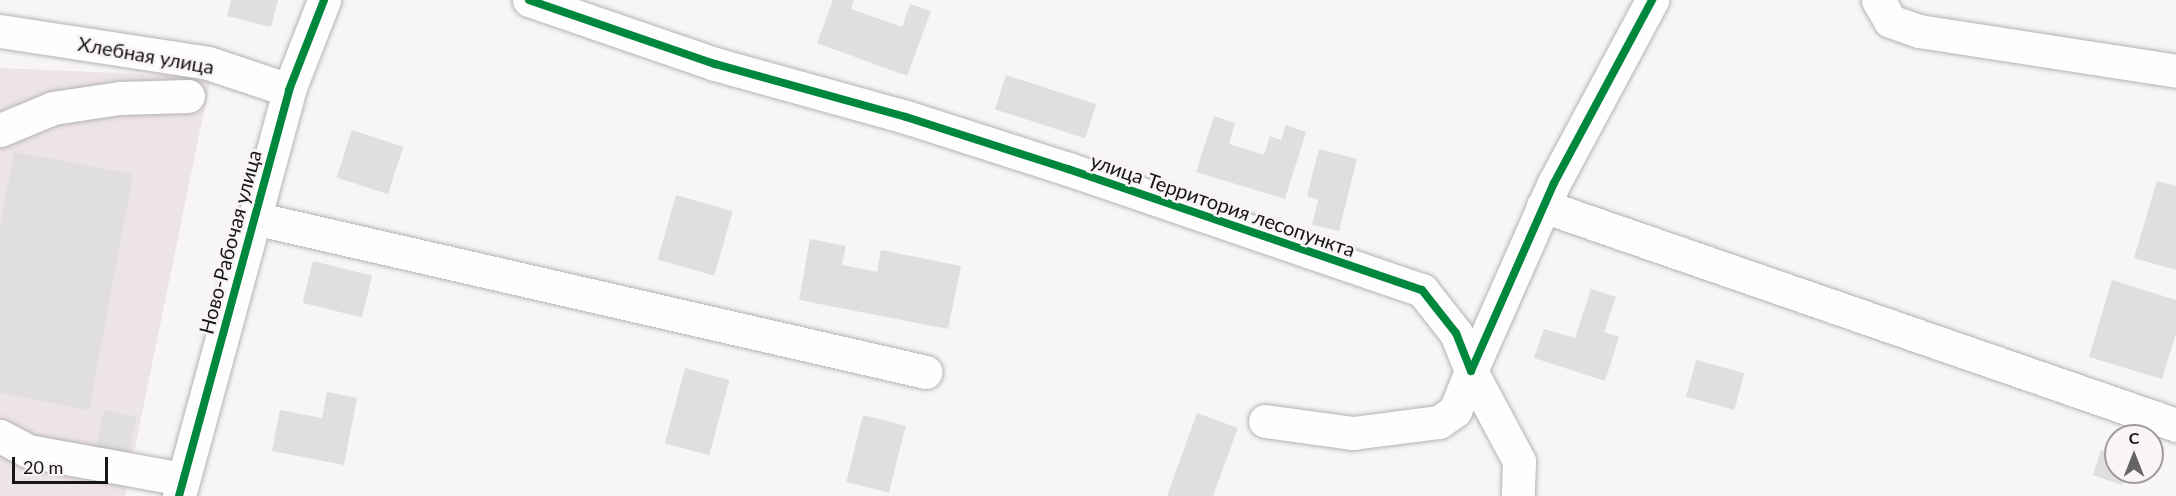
<!DOCTYPE html>
<html>
<head>
<meta charset="utf-8">
<style>
  body { margin:0 }
  #map { position:relative; width:2176px; height:496px; overflow:hidden; background:#f8f5f6; font-family:Lato,sans-serif }
  div>[style] { position:absolute }
  .built>* { inset:0; background:#ede4e6 }
  .building>* { inset:0; background:#e0dedf; transform-origin:0 0 }
  .roads { filter:drop-shadow(0 0 2px #b5b3b3) drop-shadow(0 0 2px #b5b3b3) }
  .minor>* { height:33px; margin:-16.5px; padding:0 16.5px; transform-origin:16.5px; border-radius:16.5px; background:#fefefe }
  .cycleway>* { height:8px; margin:-4px; padding:0 4px; transform-origin:4px; border-radius:4px; background:#00873e }
  span { translate:-50% -50%; white-space:nowrap; text-align:center; line-height:1.15; -webkit-text-stroke:5px #f9f4f5; paint-order:stroke }
  .street-label { font-size:20px; color:#171616 }
  .north { position:absolute; left:2104px; top:424px; width:60px; height:60px; box-sizing:border-box; background:#f9f4f5; border:2px solid #9f9b9c; border-radius:50%; rotate:0deg; font-size:16px; font-weight:700; line-height:24px; text-align:center; color:#171616 }
  .north::after { content:''; display:block; margin:auto; width:21px; height:27px; background:#666464; clip-path:polygon(50% 0,100% 100%,50% 72%,0 100%) }
  .scale { position:absolute; left:12px; top:457px; width:96px; height:27px; box-sizing:border-box; border:3px solid #171616; border-top:0; padding-left:8px; font-size:18px; line-height:21px; white-space:nowrap; color:#171616; -webkit-text-stroke:4px #f9f4f5; paint-order:stroke }
</style>
</head>
<body>
<div id="map">
  <div class="built">
    <i style="clip-path:polygon(0 68px,211px 77px,125px 496px,0 496px)"></i>
  </div>
  <div class="building">
    <i style="clip-path:polygon(231px 0,278px 0,271px 27px,227px 16px)"></i>
    <i style="clip-path:polygon(833px 0,854px 0,851px 9px,902px 27px,910px 4px,931px 11px,907px 76px,817px 43px)"></i>
    <i style="left:1006px;top:75px;width:95px;height:36px;rotate:18deg"></i>
    <i style="clip-path:polygon(1214px 116px,1235px 123px,1229px 144px,1264px 155px,1270px 136px,1281px 140px,1286px 125px,1306px 132px,1285px 199px,1196px 172px)"></i>
    <i style="left:352px;top:130px;width:54px;height:50px;rotate:18deg"></i>
    <i style="clip-path:polygon(1319px 149px,1357px 159px,1339px 231px,1312px 225px,1318px 200px,1307px 196px)"></i>
    <i style="clip-path:polygon(14px 152px,133px 174px,89px 410px,0 393px,0 227px)"></i>
    <i style="clip-path:polygon(2157px 181px,2176px 186px,2176px 270px,2134px 258px)"></i>
    <i style="left:676px;top:195px;width:59px;height:67px;rotate:16deg"></i>
    <i style="clip-path:polygon(810px 239px,846px 246px,842px 265px,877px 272px,881px 250px,961px 266px,948px 329px,799px 300px)"></i>
    <i style="left:313px;top:261px;width:61px;height:43px;rotate:14deg"></i>
    <i style="clip-path:polygon(2112px 280px,2176px 300px,2176px 333px,2162px 379px,2089px 357px)"></i>
    <i style="clip-path:polygon(1591px 289px,1616px 297px,1604px 332px,1619px 337px,1605px 381px,1534px 358px,1544px 329px,1575px 338px)"></i>
    <i style="left:1696px;top:360px;width:50px;height:38px;rotate:15deg"></i>
    <i style="left:685px;top:368px;width:46px;height:78px;rotate:15deg"></i>
    <i style="clip-path:polygon(327px 392px,357px 398px,344px 465px,272px 451px,280px 410px,322px 418px)"></i>
    <i style="left:104px;top:410px;width:33px;height:41px;rotate:12deg"></i>
    <i style="clip-path:polygon(1197px 413px,1238px 428px,1213px 496px,1167px 496px)"></i>
    <i style="left:863px;top:415px;width:44px;height:69px;rotate:14deg"></i>
    <i style="clip-path:polygon(2101px 450px,2116px 455px,2116px 472px,2126px 472px,2122px 485px,2093px 475px)"></i>
  </div>
  <div class="roads">
    <div class="minor">
      <i style="left:529px;top:0;width:197px;rotate:19deg"></i>
      <i style="left:715px;top:64px;width:198px;rotate:15.5deg"></i>
      <i style="left:906px;top:117px;width:170px;rotate:17.8deg"></i>
      <i style="left:1068px;top:169px;width:374px;rotate:18.9deg"></i>
      <i style="left:1422px;top:290px;width:55px;rotate:51.7deg"></i>
      <i style="left:1456px;top:333px;width:41px;rotate:68.5deg"></i>
      <i style="left:1471px;top:371px;width:206px;rotate:-66.2deg"></i>
      <i style="left:1554px;top:183px;width:208px;rotate:-61.8deg"></i>
      <i style="left:1878px;top:0;width:24px;rotate:60deg"></i>
      <i style="left:1890px;top:21px;width:31px;rotate:19deg"></i>
      <i style="left:1919px;top:31px;width:260px;rotate:8.8deg"></i>
      <i style="left:0;top:31px;width:210px;rotate:8.7deg"></i>
      <i style="left:208px;top:63px;width:85px;rotate:18.4deg"></i>
      <i style="left:0;top:130px;width:57px;rotate:-22.5deg"></i>
      <i style="left:53px;top:108px;width:67px;rotate:-8.6deg"></i>
      <i style="left:119px;top:98px;width:69px;rotate:-1.7deg"></i>
      <i style="left:1543px;top:206px;width:670px;rotate:19.08deg"></i>
      <i style="left:254px;top:218px;width:689px;rotate:12.91deg"></i>
      <i style="left:1471px;top:371px;width:102px;rotate:61.9deg"></i>
      <i style="left:1519px;top:461px;width:35px;rotate:92deg"></i>
      <i style="left:1265px;top:421px;width:89px;rotate:7.8deg"></i>
      <i style="left:1353px;top:433px;width:87px;rotate:-7.3deg"></i>
      <i style="left:1439px;top:422px;width:19px;rotate:-35deg"></i>
      <i style="left:1455px;top:411px;width:43px;rotate:-68.2deg"></i>
      <i style="left:0;top:436px;width:32px;rotate:28deg"></i>
      <i style="left:28px;top:451px;width:157px;rotate:10.3deg"></i>
      <i style="left:179px;top:496px;width:421px;rotate:-74.8deg"></i>
      <i style="left:289px;top:90px;width:97px;rotate:-68.7deg"></i>
    </div>
  </div>
  <div class="cycleway">
    <i style="left:529px;top:0;width:197px;rotate:19deg"></i>
    <i style="left:715px;top:64px;width:198px;rotate:15.5deg"></i>
    <i style="left:906px;top:117px;width:170px;rotate:17.8deg"></i>
    <i style="left:1068px;top:169px;width:374px;rotate:18.9deg"></i>
    <i style="left:1422px;top:290px;width:55px;rotate:51.7deg"></i>
    <i style="left:1456px;top:333px;width:41px;rotate:68.5deg"></i>
    <i style="left:1471px;top:371px;width:206px;rotate:-66.2deg"></i>
    <i style="left:1554px;top:183px;width:208px;rotate:-61.8deg"></i>
    <i style="left:179px;top:496px;width:421px;rotate:-74.8deg"></i>
    <i style="left:289px;top:90px;width:97px;rotate:-68.7deg"></i>
  </div>
  <div class="street-label">
    <span style="left:146px;top:55px;rotate:10deg">Хлебная улица</span>
    <span style="left:1223px;top:205px;rotate:19deg">улица Территория лесопункта</span>
    <span style="left:230px;top:242px;rotate:-75deg">Ново-Рабочая улица</span>
  </div>
  <div class="north">С</div>
  <div class="scale">20 m</div>
</div>
</body>
</html>
